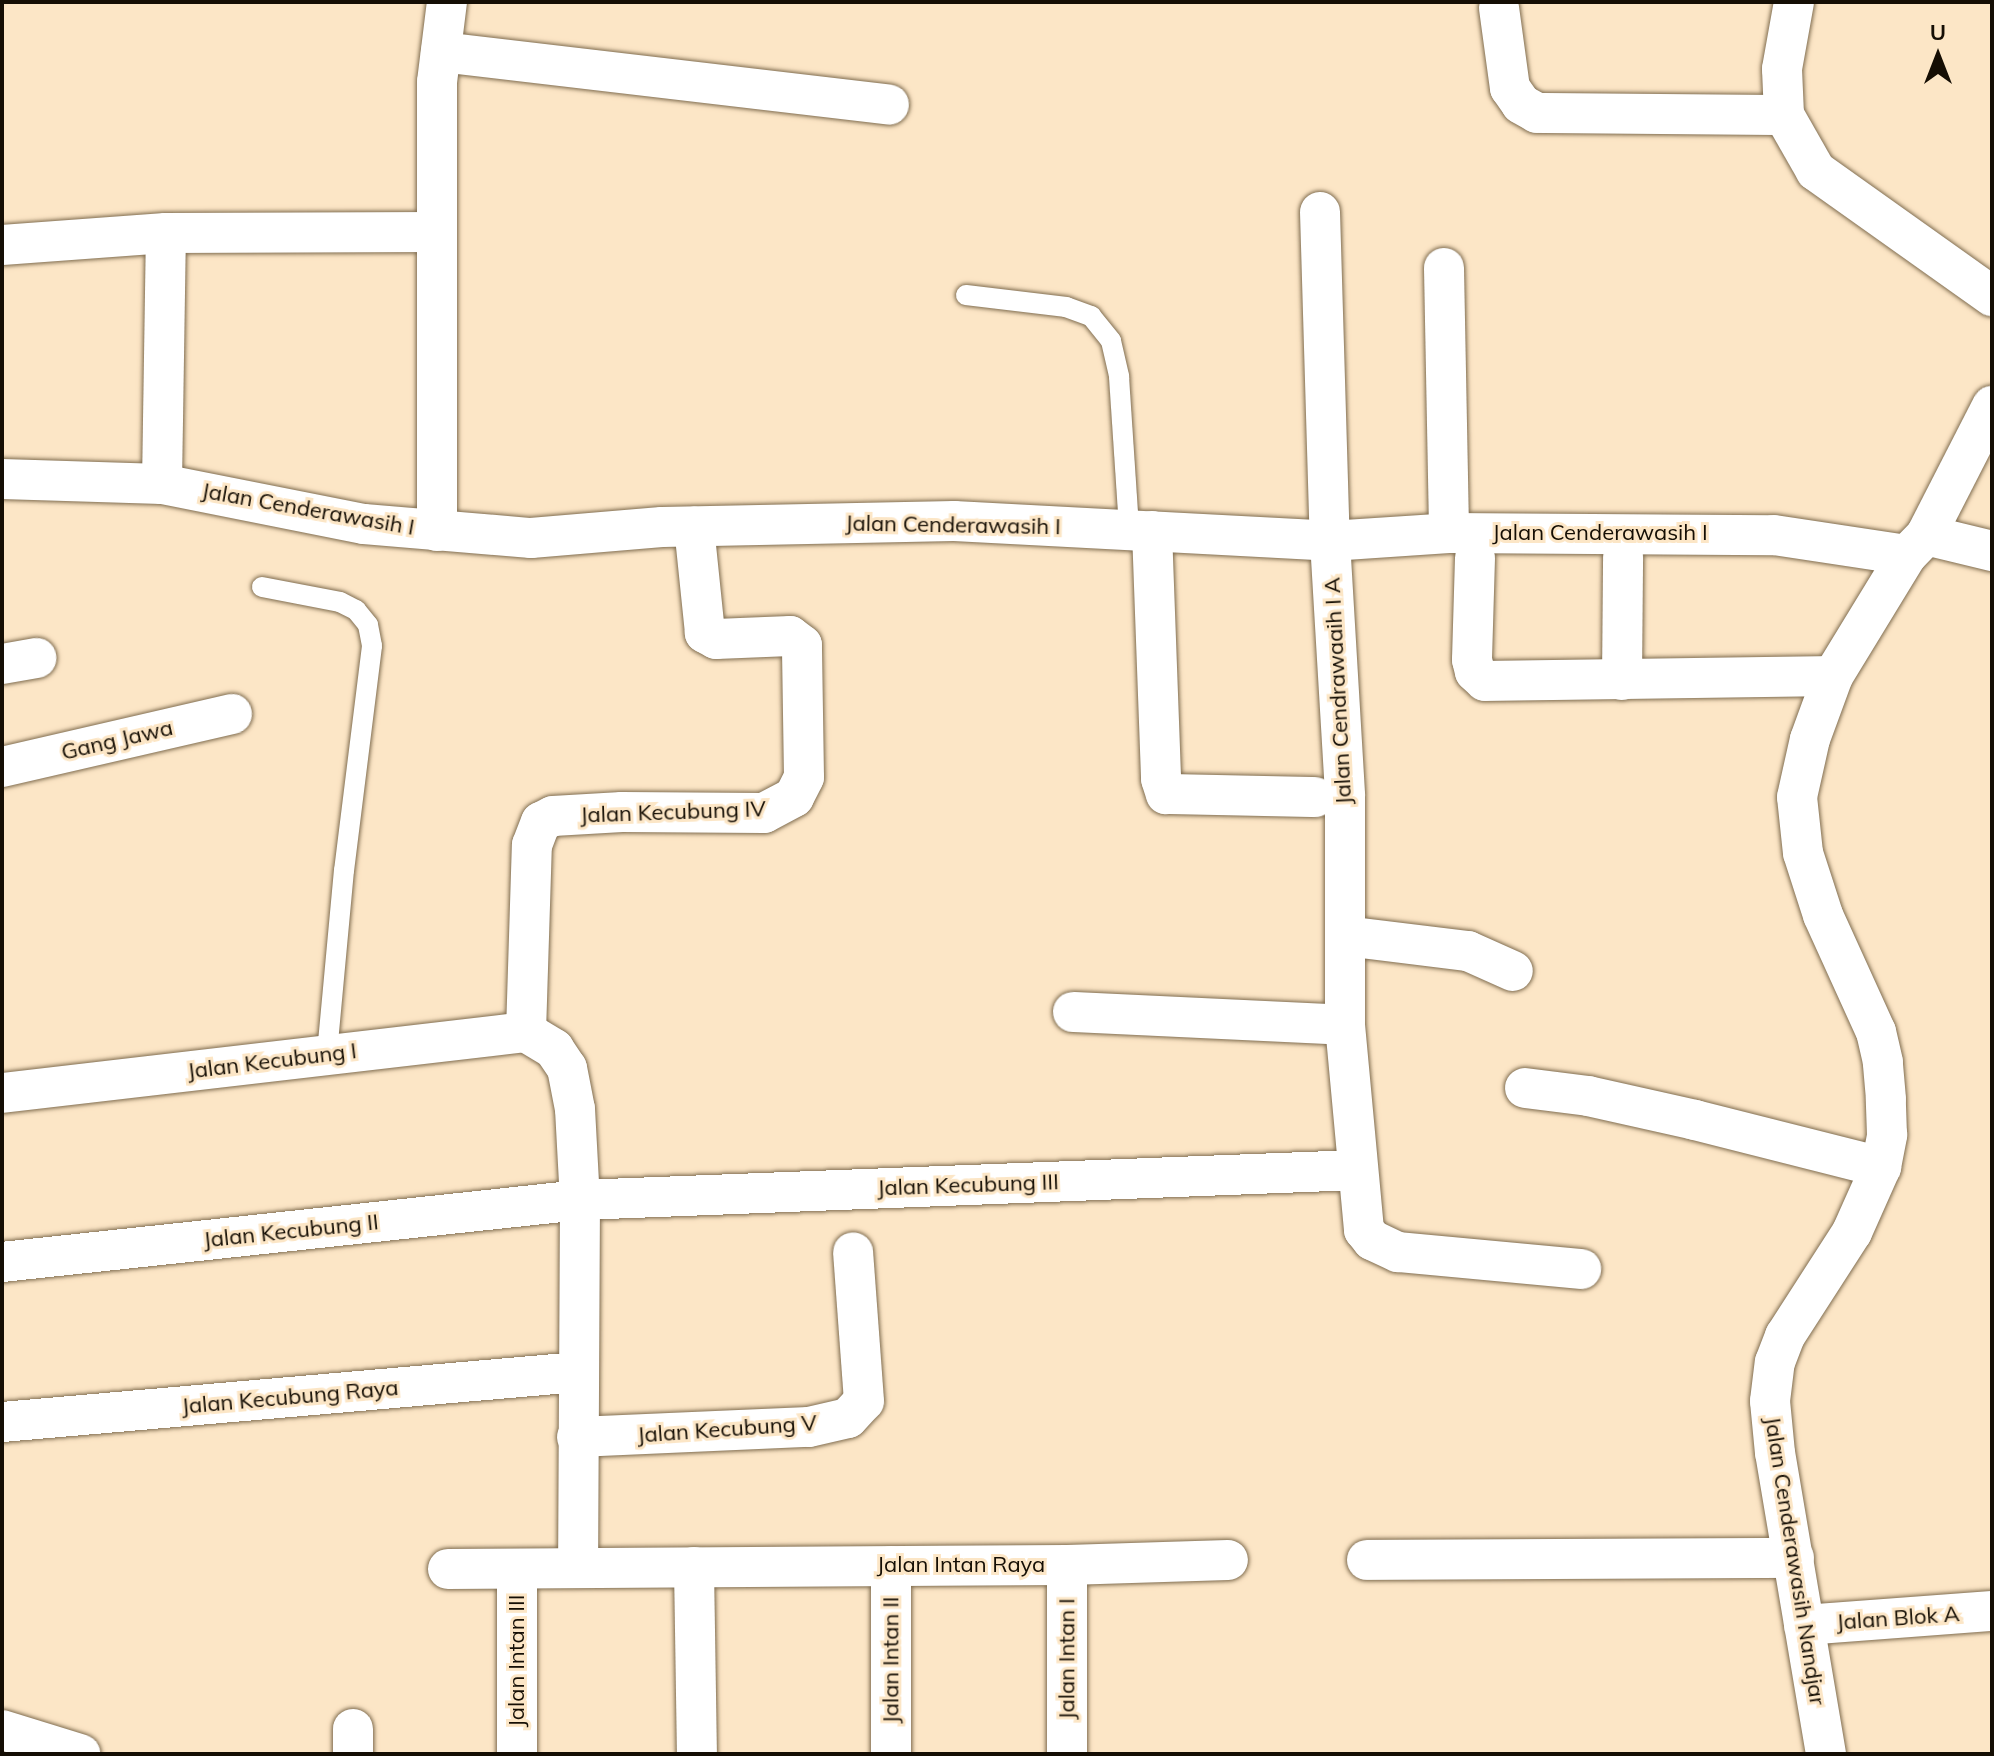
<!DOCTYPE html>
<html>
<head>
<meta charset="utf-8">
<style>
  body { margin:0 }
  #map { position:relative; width:1994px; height:1756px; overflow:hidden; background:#fce6c6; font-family:Mulish,sans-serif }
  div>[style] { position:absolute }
  .roads { filter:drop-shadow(0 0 2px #806d50) drop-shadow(0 0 2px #806d50) }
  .service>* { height:20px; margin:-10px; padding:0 10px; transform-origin:10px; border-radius:10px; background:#fff }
  .minor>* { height:40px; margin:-20px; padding:0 20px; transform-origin:20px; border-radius:20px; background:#fff }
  span { translate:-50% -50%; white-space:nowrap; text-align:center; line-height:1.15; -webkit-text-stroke:6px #fce6c6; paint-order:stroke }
  .street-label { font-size:22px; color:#150e04 }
  .frame { position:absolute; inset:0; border:4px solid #150e04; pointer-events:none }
  .north { position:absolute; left:1898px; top:16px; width:80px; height:80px; -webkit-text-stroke:6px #fce6c6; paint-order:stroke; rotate:0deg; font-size:22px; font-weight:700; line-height:32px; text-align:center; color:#150e04 }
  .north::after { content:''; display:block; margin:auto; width:28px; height:36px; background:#150e04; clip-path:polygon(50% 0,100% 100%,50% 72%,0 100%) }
</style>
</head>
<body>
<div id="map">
  <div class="roads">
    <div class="service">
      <i style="left:966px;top:295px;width:101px;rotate:6.8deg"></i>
      <i style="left:1066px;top:307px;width:27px;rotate:20deg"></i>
      <i style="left:1091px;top:316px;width:32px;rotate:51deg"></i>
      <i style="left:1111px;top:341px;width:37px;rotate:77deg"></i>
      <i style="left:1119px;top:377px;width:152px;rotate:86.2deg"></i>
      <i style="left:262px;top:587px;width:79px;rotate:10.9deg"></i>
      <i style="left:340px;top:602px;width:18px;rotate:27deg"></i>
      <i style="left:356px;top:610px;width:19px;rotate:51deg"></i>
      <i style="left:368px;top:625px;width:21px;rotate:79deg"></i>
      <i style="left:372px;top:646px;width:226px;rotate:97.1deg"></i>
      <i style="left:344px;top:870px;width:186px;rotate:95.3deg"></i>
    </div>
    <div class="minor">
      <i style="left:1794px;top:2px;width:68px;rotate:100.2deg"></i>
      <i style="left:1782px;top:69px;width:46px;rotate:87.5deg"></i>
      <i style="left:1784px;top:115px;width:64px;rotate:60.3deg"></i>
      <i style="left:1816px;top:171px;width:216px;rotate:35.4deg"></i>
      <i style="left:1499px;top:8px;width:81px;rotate:82.2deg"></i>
      <i style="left:1510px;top:88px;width:19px;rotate:55deg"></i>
      <i style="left:1521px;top:104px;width:18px;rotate:29deg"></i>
      <i style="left:1537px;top:113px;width:247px;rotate:0.5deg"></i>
      <i style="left:441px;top:52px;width:451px;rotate:6.7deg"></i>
      <i style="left:1320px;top:212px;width:329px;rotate:88.3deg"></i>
      <i style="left:1330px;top:541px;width:255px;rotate:86.6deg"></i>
      <i style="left:1345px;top:796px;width:229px;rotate:90deg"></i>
      <i style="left:1345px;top:1025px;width:206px;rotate:84.7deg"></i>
      <i style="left:1364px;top:1230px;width:13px;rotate:51deg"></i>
      <i style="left:1372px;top:1240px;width:29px;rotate:25deg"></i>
      <i style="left:1398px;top:1252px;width:184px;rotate:5.3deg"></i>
      <i style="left:2px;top:245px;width:164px;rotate:-4.2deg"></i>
      <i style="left:166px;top:233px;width:271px;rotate:-0.2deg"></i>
      <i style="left:1444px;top:268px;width:265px;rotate:88.9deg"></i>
      <i style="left:2px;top:479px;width:160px;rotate:1.8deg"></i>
      <i style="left:162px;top:484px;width:206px;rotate:11.2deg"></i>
      <i style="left:364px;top:524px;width:168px;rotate:4.8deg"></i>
      <i style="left:531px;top:538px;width:131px;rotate:-4.8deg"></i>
      <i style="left:662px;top:527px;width:292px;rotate:-1.2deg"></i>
      <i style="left:954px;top:521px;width:377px;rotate:3deg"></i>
      <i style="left:1330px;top:541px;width:119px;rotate:-3.8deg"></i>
      <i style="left:1449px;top:533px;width:325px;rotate:0.4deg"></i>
      <i style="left:1774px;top:535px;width:134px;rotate:8.6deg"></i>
      <i style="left:162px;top:484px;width:251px;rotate:-89.1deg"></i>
      <i style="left:437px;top:531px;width:449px;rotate:-90deg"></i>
      <i style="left:437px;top:82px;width:81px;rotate:-82.9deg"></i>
      <i style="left:1152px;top:531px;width:248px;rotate:87.9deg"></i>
      <i style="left:1161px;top:779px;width:16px;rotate:72deg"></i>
      <i style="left:1166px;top:794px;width:149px;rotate:1.2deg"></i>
      <i style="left:1926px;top:535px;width:68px;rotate:13.6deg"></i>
      <i style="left:1475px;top:558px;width:102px;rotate:91.7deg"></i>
      <i style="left:1472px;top:660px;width:12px;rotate:76deg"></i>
      <i style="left:1475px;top:672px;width:13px;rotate:42deg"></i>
      <i style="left:1485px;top:681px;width:348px;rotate:-0.8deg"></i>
      <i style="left:2px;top:664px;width:35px;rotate:-10deg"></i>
      <i style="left:1622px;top:680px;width:123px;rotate:-89.5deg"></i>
      <i style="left:2px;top:767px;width:236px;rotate:-13deg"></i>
      <i style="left:1345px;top:936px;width:124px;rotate:7deg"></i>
      <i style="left:1468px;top:951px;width:49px;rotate:24deg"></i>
      <i style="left:1073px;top:1012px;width:272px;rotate:2.7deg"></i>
      <i style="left:526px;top:1032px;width:187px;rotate:-88.2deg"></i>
      <i style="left:532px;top:845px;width:25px;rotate:-69deg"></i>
      <i style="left:541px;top:822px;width:13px;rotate:-27deg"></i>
      <i style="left:553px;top:816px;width:69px;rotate:-3.3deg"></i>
      <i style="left:622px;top:812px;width:142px;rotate:0.4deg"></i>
      <i style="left:764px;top:813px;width:34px;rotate:-28deg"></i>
      <i style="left:794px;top:797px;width:22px;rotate:-63deg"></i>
      <i style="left:804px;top:777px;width:132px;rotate:-90.9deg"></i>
      <i style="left:802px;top:645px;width:15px;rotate:-143deg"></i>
      <i style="left:790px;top:636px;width:74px;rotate:177.7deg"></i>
      <i style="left:716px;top:639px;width:13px;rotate:-151deg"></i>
      <i style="left:705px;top:633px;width:107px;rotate:-95.9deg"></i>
      <i style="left:1525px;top:1088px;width:64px;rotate:7.2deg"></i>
      <i style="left:1588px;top:1096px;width:110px;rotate:12.6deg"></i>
      <i style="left:1695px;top:1120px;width:192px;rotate:14.2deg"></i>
      <i style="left:2px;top:1093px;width:528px;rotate:-6.64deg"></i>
      <i style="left:526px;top:1032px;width:33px;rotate:31deg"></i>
      <i style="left:554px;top:1049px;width:23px;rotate:56deg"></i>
      <i style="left:567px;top:1068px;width:42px;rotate:79deg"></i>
      <i style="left:575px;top:1109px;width:91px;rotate:86.9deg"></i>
      <i style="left:580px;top:1200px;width:368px;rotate:90.3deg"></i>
      <i style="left:2px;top:1262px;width:581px;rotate:-6.12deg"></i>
      <i style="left:580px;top:1200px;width:777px;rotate:-2.21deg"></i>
      <i style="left:2px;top:1422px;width:578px;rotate:-4.96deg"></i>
      <i style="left:577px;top:1437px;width:232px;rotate:-2.5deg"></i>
      <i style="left:809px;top:1427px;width:40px;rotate:-13deg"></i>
      <i style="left:848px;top:1418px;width:23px;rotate:-47deg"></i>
      <i style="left:864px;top:1401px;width:149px;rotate:-94.2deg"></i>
      <i style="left:1367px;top:1560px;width:427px;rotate:-0.3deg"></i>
      <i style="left:1067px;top:1565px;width:189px;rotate:90deg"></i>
      <i style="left:694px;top:1567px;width:187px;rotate:89.1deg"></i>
      <i style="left:448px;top:1569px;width:619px;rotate:-0.37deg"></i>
      <i style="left:1067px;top:1565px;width:161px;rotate:-1.8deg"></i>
      <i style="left:517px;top:1569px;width:185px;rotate:90deg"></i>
      <i style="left:1804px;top:1625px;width:189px;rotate:-4.3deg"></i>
      <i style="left:353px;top:1729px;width:25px;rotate:90deg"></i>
      <i style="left:2px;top:1730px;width:82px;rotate:17.1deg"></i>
      <i style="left:891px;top:1754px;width:188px;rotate:-90deg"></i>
      <i style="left:1826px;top:1754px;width:305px;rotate:-99.6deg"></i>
      <i style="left:1775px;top:1453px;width:52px;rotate:-95.5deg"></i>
      <i style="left:1770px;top:1401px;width:39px;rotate:-83deg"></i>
      <i style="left:1775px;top:1362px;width:28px;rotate:-69deg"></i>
      <i style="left:1785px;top:1336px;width:124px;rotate:-57.2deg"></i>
      <i style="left:1852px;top:1232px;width:71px;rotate:-66deg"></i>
      <i style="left:1881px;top:1167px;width:33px;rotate:-79deg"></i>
      <i style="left:1887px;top:1135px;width:36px;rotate:-92deg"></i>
      <i style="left:1886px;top:1099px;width:37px;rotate:-95deg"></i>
      <i style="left:1883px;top:1062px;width:31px;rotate:-103deg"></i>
      <i style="left:1876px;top:1032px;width:128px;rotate:-114.4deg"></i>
      <i style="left:1823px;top:915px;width:65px;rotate:-107.9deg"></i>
      <i style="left:1803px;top:853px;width:56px;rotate:-96.1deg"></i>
      <i style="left:1797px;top:797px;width:59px;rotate:-77.4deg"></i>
      <i style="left:1810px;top:739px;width:67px;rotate:-69.9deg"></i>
      <i style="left:1833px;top:676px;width:142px;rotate:-58.6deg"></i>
      <i style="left:1907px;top:555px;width:28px;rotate:-46deg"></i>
      <i style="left:1926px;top:535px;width:145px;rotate:-62.9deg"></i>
    </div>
  </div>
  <div class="street-label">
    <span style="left:308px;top:509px;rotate:10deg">Jalan Cenderawasih I</span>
    <span style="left:953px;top:525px;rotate:1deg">Jalan Cenderawasih I</span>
    <span style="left:1600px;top:533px">Jalan Cenderawasih I</span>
    <span style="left:1338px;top:691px;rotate:-93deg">Jalan Cendrawaaih I A</span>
    <span style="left:117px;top:740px;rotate:-13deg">Gang Jawa</span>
    <span style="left:673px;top:812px;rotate:-2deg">Jalan Kecubung IV</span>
    <span style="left:272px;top:1061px;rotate:-7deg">Jalan Kecubung I</span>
    <span style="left:968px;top:1185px;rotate:-2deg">Jalan Kecubung III</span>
    <span style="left:291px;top:1231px;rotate:-6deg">Jalan Kecubung II</span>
    <span style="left:290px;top:1397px;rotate:-5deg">Jalan Kecubung Raya</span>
    <span style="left:727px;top:1429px;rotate:-4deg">Jalan Kecubung V</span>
    <span style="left:1795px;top:1561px;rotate:81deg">Jalan Cenderawasih Nandjar</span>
    <span style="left:961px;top:1565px">Jalan Intan Raya</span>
    <span style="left:1898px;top:1618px;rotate:-4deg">Jalan Blok A</span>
    <span style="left:1067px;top:1659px;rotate:-90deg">Jalan Intan I</span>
    <span style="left:891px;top:1660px;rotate:-90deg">Jalan Intan II</span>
    <span style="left:517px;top:1661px;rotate:-90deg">Jalan Intan III</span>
  </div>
  <div class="frame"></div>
  <div class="north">U</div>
</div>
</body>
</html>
